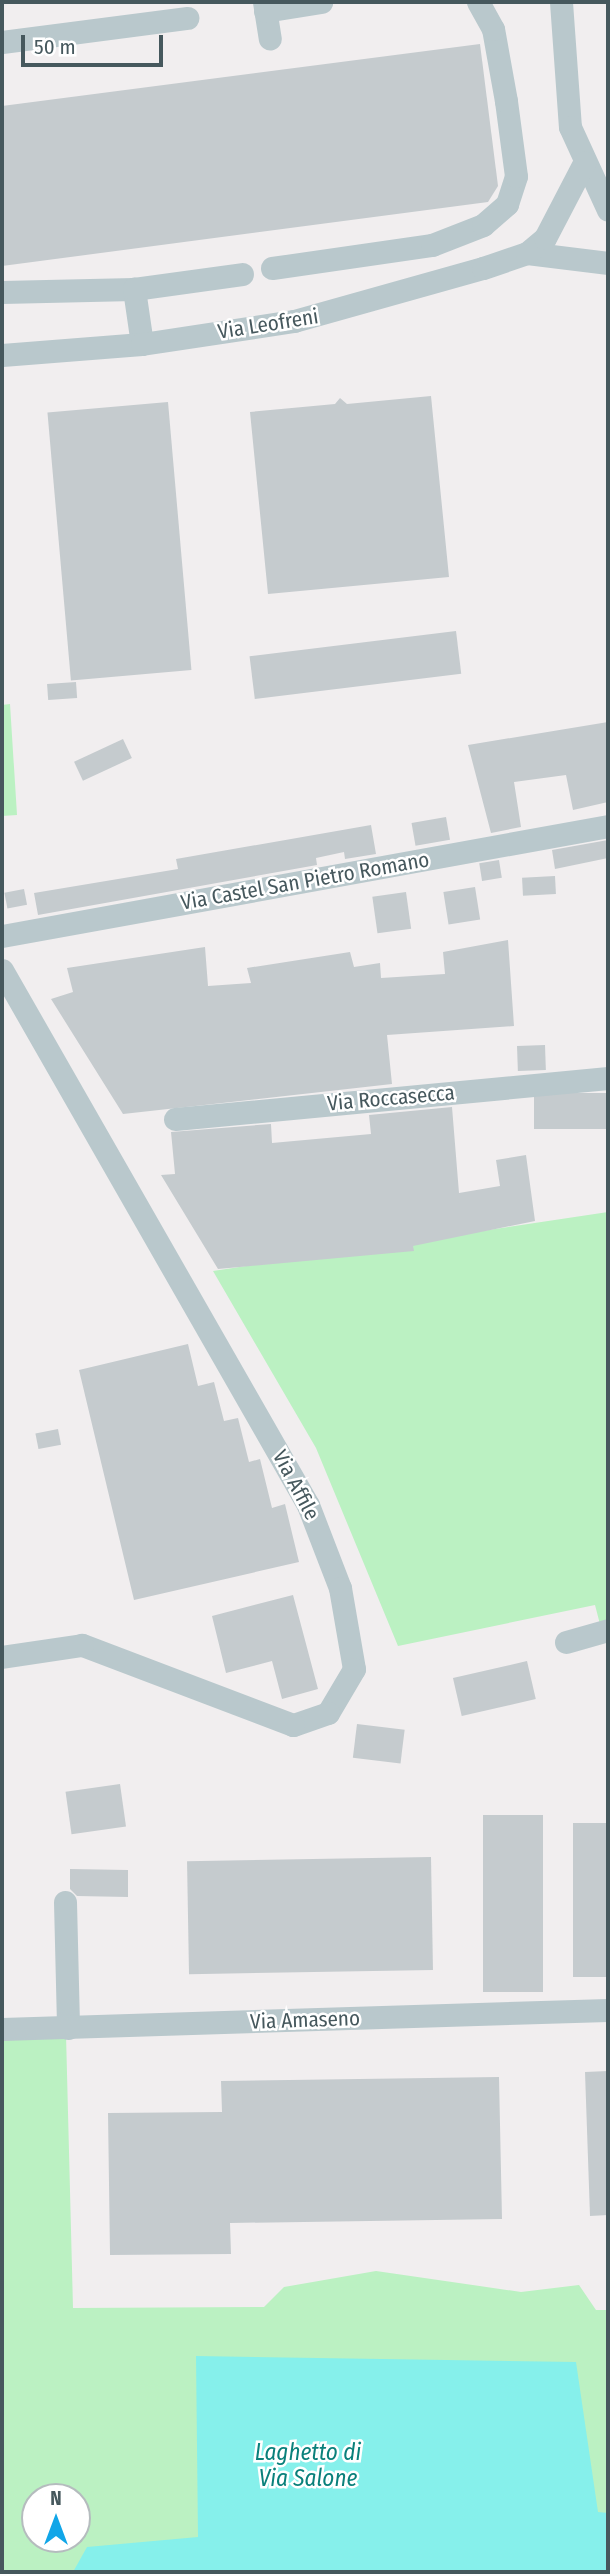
<!DOCTYPE html>
<html>
<head>
<meta charset="utf-8">
<style>
  body { margin:0 }
  #map { position:relative; width:610px; height:2574px; overflow:hidden; background:#f1eeef; font-family:"Fira Sans Condensed",sans-serif }
  div>[style] { position:absolute }
  .green>* { inset:0; background:#bbf1c2 }
  .water>* { inset:0; background:#86f0eb }
  .building>* { inset:0; background:#c5cbce; transform-origin:0 0 }
  .minor>* { height:23px; margin:-11.5px; padding:0 11.5px; transform-origin:11.5px; border-radius:11.5px; background:#b9c8cc }
  span { translate:-50% -50%; white-space:nowrap; text-align:center; line-height:1.15; -webkit-text-stroke:5px #fff; paint-order:stroke }
  .street-label { font-size:21px; color:#46585d }
  .water-label { font-size:23px; color:#09807b; font-style:italic }
  .frame { position:absolute; inset:0; border:4px solid #46585d; pointer-events:none }
  .north { position:absolute; left:21px; top:2483px; width:70px; height:70px; box-sizing:border-box; background:#fff; border:2px solid #b5bcbe; border-radius:50%; rotate:0deg; font-size:19px; font-weight:700; line-height:28px; text-align:center; color:#46585d }
  .north::after { content:''; display:block; margin:auto; width:24px; height:32px; background:#11a6e8; clip-path:polygon(50% 0,100% 100%,50% 72%,0 100%) }
  .scale { position:absolute; left:21px; top:35px; width:142px; height:32px; box-sizing:border-box; border:4px solid #46585d; border-top:0; padding-left:9px; font-size:21px; line-height:24px; white-space:nowrap; color:#46585d; -webkit-text-stroke:5px #fff; paint-order:stroke }
</style>
</head>
<body>
<div id="map">
  <div class="green">
    <i style="clip-path:polygon(10px 704px,17px 815px,2px 816px,2px 705px)"></i>
    <i style="clip-path:polygon(608px 1212px,608px 1630px,602px 1632px,595px 1605px,398px 1646px,316px 1448px,213px 1271px)"></i>
    <i style="clip-path:polygon(evenodd,66px 2034px,73px 2308px,264px 2307px,284px 2287px,376px 2271px,521px 2292px,579px 2285px,596px 2310px,608px 2310px,608px 2572px,2px 2572px,2px 2037px,66px 2034px,35px 2497px,77px 2497px,77px 2539px,35px 2539px,35px 2497px)"></i>
  </div>
  <div class="water">
    <i style="clip-path:polygon(196px 2356px,576px 2362px,598px 2512px,608px 2513px,608px 2572px,73px 2572px,87px 2547px,198px 2537px)"></i>
  </div>
  <div class="building">
    <i style="clip-path:polygon(480px 44px,498px 186px,488px 202px,2px 266px,2px 106px)"></i>
    <i style="clip-path:polygon(431px 396px,449px 577px,268px 594px,250px 412px,335px 404px,340px 398px,347px 404px)"></i>
    <i style="left:168px;top:402px;width:269px;height:121px;rotate:85deg"></i>
    <i style="left:456px;top:631px;width:43px;height:208px;rotate:83deg"></i>
    <i style="left:76px;top:682px;width:16px;height:29px;rotate:86deg"></i>
    <i style="clip-path:polygon(608px 722px,608px 802px,573px 810px,566px 775px,514px 782px,521px 827px,491px 833px,468px 745px)"></i>
    <i style="left:123px;top:739px;width:21px;height:54px;rotate:65deg"></i>
    <i style="left:446px;top:817px;width:23px;height:35px;rotate:80deg"></i>
    <i style="clip-path:polygon(371px 825px,376px 854px,345px 859px,344px 852px,316px 858px,317px 865px,38px 915px,34px 893px,178px 869px,176px 859px)"></i>
    <i style="clip-path:polygon(608px 840px,608px 858px,555px 869px,552px 850px)"></i>
    <i style="left:499px;top:860px;width:18px;height:20px;rotate:81deg"></i>
    <i style="left:555px;top:876px;width:18px;height:33px;rotate:87deg"></i>
    <i style="left:475px;top:887px;width:33px;height:32px;rotate:81deg"></i>
    <i style="left:24px;top:889px;width:16px;height:20px;rotate:79deg"></i>
    <i style="left:406px;top:892px;width:37px;height:34px;rotate:82deg"></i>
    <i style="clip-path:polygon(508px 940px,514px 1026px,387px 1035px,392px 1084px,123px 1114px,51px 999px,73px 992px,67px 968px,205px 947px,208px 986px,251px 983px,247px 968px,350px 952px,354px 967px,380px 963px,381px 978px,445px 974px,443px 952px)"></i>
    <i style="left:545px;top:1045px;width:25px;height:28px;rotate:88deg"></i>
    <i style="left:608px;top:1093px;width:36px;height:74px;rotate:90deg"></i>
    <i style="clip-path:polygon(452px 1107px,459px 1193px,500px 1186px,496px 1160px,526px 1155px,535px 1221px,413px 1246px,414px 1251px,218px 1269px,161px 1175px,175px 1174px,171px 1132px,271px 1124px,272px 1143px,371px 1134px,369px 1115px)"></i>
    <i style="clip-path:polygon(188px 1344px,198px 1386px,214px 1382px,224px 1421px,238px 1418px,249px 1462px,260px 1459px,272px 1508px,285px 1504px,299px 1562px,134px 1600px,79px 1370px)"></i>
    <i style="left:58px;top:1429px;width:16px;height:23px;rotate:79deg"></i>
    <i style="clip-path:polygon(293px 1595px,318px 1689px,282px 1699px,272px 1661px,226px 1673px,212px 1616px)"></i>
    <i style="left:527px;top:1661px;width:39px;height:76px;rotate:77deg"></i>
    <i style="left:357px;top:1724px;width:48px;height:34px;rotate:7deg"></i>
    <i style="left:120px;top:1784px;width:43px;height:55px;rotate:82deg"></i>
    <i style="left:483px;top:1815px;width:60px;height:177px"></i>
    <i style="left:608px;top:1823px;width:154px;height:35px;rotate:90deg"></i>
    <i style="left:431px;top:1857px;width:113px;height:244px;rotate:89deg"></i>
    <i style="clip-path:polygon(70px 1869px,128px 1870px,128px 1897px,77px 1896px,70px 1889px)"></i>
    <i style="clip-path:polygon(608px 2071px,608px 2215px,590px 2216px,585px 2072px)"></i>
    <i style="clip-path:polygon(499px 2077px,502px 2219px,230px 2223px,231px 2254px,110px 2255px,108px 2113px,222px 2112px,221px 2081px)"></i>
  </div>
  <div class="minor">
    <i style="left:264px;top:2px;width:37px;rotate:81deg"></i>
    <i style="left:561px;top:2px;width:125px;rotate:85.9deg"></i>
    <i style="left:570px;top:127px;width:91px;rotate:65.4deg"></i>
    <i style="left:265px;top:11px;width:57px;rotate:-9.1deg"></i>
    <i style="left:2px;top:42px;width:187px;rotate:-7.4deg"></i>
    <i style="left:527px;top:253px;width:82px;rotate:7deg"></i>
    <i style="left:272px;top:268px;width:162px;rotate:-8.2deg"></i>
    <i style="left:432px;top:245px;width:55px;rotate:-21.4deg"></i>
    <i style="left:483px;top:225px;width:32px;rotate:-41deg"></i>
    <i style="left:507px;top:204px;width:29px;rotate:-72deg"></i>
    <i style="left:516px;top:176px;width:76px;rotate:-97.6deg"></i>
    <i style="left:506px;top:101px;width:73px;rotate:-100.2deg"></i>
    <i style="left:493px;top:29px;width:31px;rotate:-119deg"></i>
    <i style="left:2px;top:292px;width:132px;rotate:-1.3deg"></i>
    <i style="left:142px;top:344px;width:56px;rotate:-98.3deg"></i>
    <i style="left:134px;top:289px;width:109px;rotate:-7.9deg"></i>
    <i style="left:2px;top:355px;width:140px;rotate:-4.5deg"></i>
    <i style="left:142px;top:344px;width:154px;rotate:-8.6deg"></i>
    <i style="left:294px;top:321px;width:196px;rotate:-15.7deg"></i>
    <i style="left:483px;top:268px;width:46px;rotate:-18.8deg"></i>
    <i style="left:527px;top:253px;width:23px;rotate:-40deg"></i>
    <i style="left:545px;top:238px;width:85px;rotate:-62.5deg"></i>
    <i style="left:2px;top:936px;width:616px;rotate:-10.29deg"></i>
    <i style="left:2px;top:970px;width:616px;rotate:60.23deg"></i>
    <i style="left:308px;top:1505px;width:89px;rotate:68.9deg"></i>
    <i style="left:340px;top:1588px;width:82px;rotate:80.2deg"></i>
    <i style="left:354px;top:1669px;width:51px;rotate:120.6deg"></i>
    <i style="left:328px;top:1713px;width:37px;rotate:161deg"></i>
    <i style="left:293px;top:1725px;width:226px;rotate:-159.2deg"></i>
    <i style="left:82px;top:1645px;width:81px;rotate:171.5deg"></i>
    <i style="left:175px;top:1119px;width:435px;rotate:-5.4deg"></i>
    <i style="left:566px;top:1642px;width:44px;rotate:-15.9deg"></i>
    <i style="left:65px;top:1902px;width:126px;rotate:88.6deg"></i>
    <i style="left:2px;top:2029px;width:606px;rotate:-1.8deg"></i>
  </div>
  <div class="street-label">
    <span style="left:268px;top:324px;rotate:-9deg">Via Leofreni</span>
    <span style="left:305px;top:881px;rotate:-10deg">Via Castel San Pietro Romano</span>
    <span style="left:391px;top:1098px;rotate:-5deg">Via Roccasecca</span>
    <span style="left:296px;top:1485px;rotate:62deg">Via Affile</span>
    <span style="left:305px;top:2020px;rotate:-2deg">Via Amaseno</span>
  </div>
  <div class="water-label">
    <span style="left:308px;top:2465px">Laghetto di<br>Via Salone</span>
  </div>
  <div class="frame"></div>
  <div class="north">N</div>
  <div class="scale">50 m</div>
</div>
</body>
</html>
